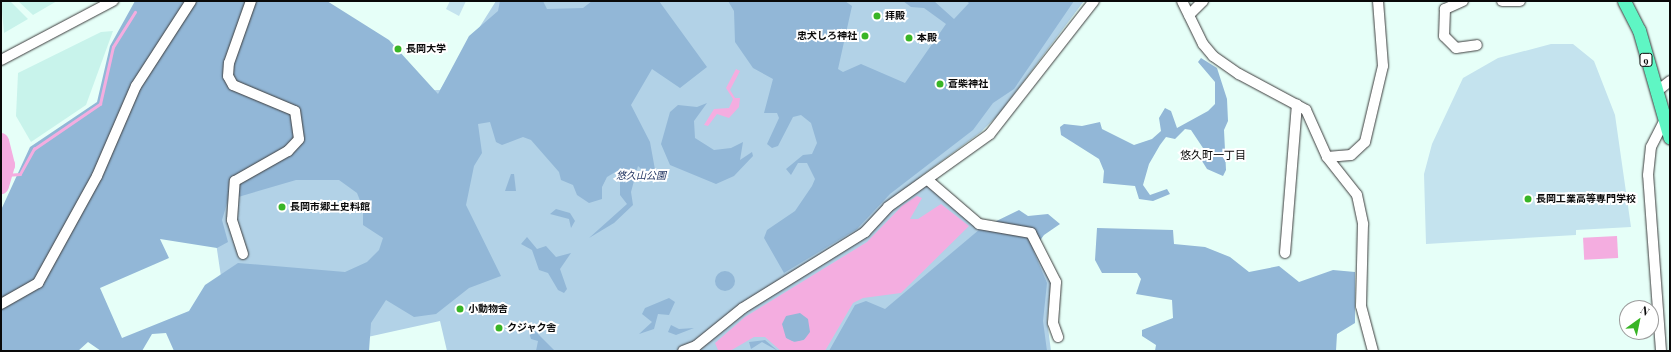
<!DOCTYPE html>
<html>
<head>
<meta charset="utf-8">
<style>
  body { margin:0 }
  #map { position:relative; width:1671px; height:352px; overflow:hidden; background:#e6fff8; font-family:"Playfair Display","Noto Sans JP",serif }
  div>[style] { position:absolute }
  .farmland>* { inset:0; background:#c8f3eb }
  .green>* { inset:0; background:#b2d2e7 }
  .forest>* { inset:0; background:#92b7d7 }
  .round { border-radius:50% }
  .pitch>* { inset:0; background:#c4e3ee }
  .water>* { inset:0; background:#f4ade0; transform-origin:0 0 }
  .stream>* { height:2.5px; margin:-1.25px; padding:0 1.25px; transform-origin:1.25px; border-radius:1.25px; background:#f4ade0 }
  .river>* { height:16px; margin:-8px; padding:0 8px; transform-origin:8px; border-radius:8px; background:#f4ade0 }
  .roads { filter:drop-shadow(0 0 1px #3c3c3c) drop-shadow(0 0 1px #3c3c3c) }
  .minor>* { height:10px; margin:-5px; padding:0 5px; transform-origin:5px; border-radius:5px; background:#fff }
  .major>* { height:13px; margin:-6.5px; padding:0 6.5px; transform-origin:6.5px; border-radius:6.5px; background:#5ff6c4 }
  .dots>* { width:11px; height:11px; translate:-50% -50%; box-sizing:border-box; border:2px solid #fff; border-radius:50% }
  span { translate:-50% -50%; white-space:nowrap; text-align:center; line-height:1.15; -webkit-text-stroke:4px #fff; paint-order:stroke }
  .shield-label span { padding:1px 3px; background:#fff; border:1px solid; border-radius:3px; -webkit-text-stroke-width:0 }
  .shield-label { font-size:9px; color:#090909; font-weight:700 }
  .poi-label { font-size:10px; color:#090909; font-weight:700 }
  .left { translate:0 -50%; text-align:left }
  .right { translate:-100% -50%; text-align:right }
  .park-label { font-size:10px; color:#1d305e; font-style:italic }
  .neighbourhood-label { font-size:11px; color:#090909 }
  .frame { position:absolute; inset:0; border:2px solid #090909; pointer-events:none }
  .north { position:absolute; left:1619px; top:300px; width:40px; height:40px; box-sizing:border-box; background:#fff; border:1px solid #9d9d9d; border-radius:50%; rotate:33deg; font-size:11px; font-weight:700; line-height:16px; text-align:center; color:#090909 }
  .north::after { content:''; display:block; margin:auto; width:14px; height:18px; background:#39b526; clip-path:polygon(50% 0,100% 100%,50% 72%,0 100%) }
</style>
</head>
<body>
<div id="map">
  <div class="farmland">
    <i style="clip-path:polygon(1px 1px,10px 1px,28px 19px,4px 33px)"></i>
    <i style="clip-path:polygon(18px 1px,57px 1px,33px 15px)"></i>
    <i style="clip-path:polygon(113px 31px,86px 105px,31px 142px,16px 116px,18px 73px,101px 32px)"></i>
  </div>
  <div class="green">
    <i style="clip-path:polygon(496px 1px,1084px 1px,999px 114px,981px 132px,920px 177px,968px 220px,1033px 241px,1051px 282px,1047px 320px,1051px 351px,447px 351px,440px 321px,354px 340px,232px 351px,199px 128px,400px 91px,440px 90px)"></i>
  </div>
  <div class="forest">
    <i style="clip-path:polygon(evenodd,135px 1px,327px 1px,389px 40px,438px 94px,469px 36px,498px 11px,500px 1px,543px 1px,547px 9px,583px 8px,592px 1px,659px 1px,707px 67px,680px 88px,652px 69px,631px 105px,650px 142px,656px 175px,652px 179px,638px 166px,631px 192px,633px 205px,614px 223px,589px 238px,627px 204px,620px 195px,620px 174px,617px 171px,607px 177px,602px 187px,602px 199px,589px 203px,577px 195px,573px 185px,561px 180px,559px 172px,531px 140px,523px 137px,502px 145px,496px 142px,490px 122px,478px 124px,482px 153px,474px 166px,466px 205px,501px 276px,469px 288px,436px 314px,414px 317px,386px 300px,371px 323px,369px 351px,174px 351px,166px 333px,152px 334px,142px 351px,101px 351px,88px 342px,78px 351px,1px 351px,1px 210px,30px 147px,97px 102px,110px 46px,135px 1px,296px 180px,339px 180px,357px 193px,363px 208px,363px 225px,383px 238px,379px 250px,367px 262px,345px 272px,238px 263px,205px 285px,189px 311px,122px 338px,100px 288px,169px 258px,160px 239px,217px 248px,228px 242px,222px 220px,228px 200px,296px 180px)"></i>
    <i style="clip-path:polygon(728px 1px,845px 1px,852px 6px,838px 69px,843px 72px,861px 64px,905px 83px,946px 24px,924px 8px,911px 7px,903px 1px,934px 1px,954px 19px,969px 3px,966px 1px,1074px 1px,1014px 89px,993px 103px,973px 130px,890px 194px,857px 229px,784px 273px,764px 238px,767px 230px,795px 211px,812px 186px,815px 179px,807px 163px,798px 163px,791px 175px,786px 169px,803px 155px,812px 154px,817px 143px,811px 123px,801px 115px,793px 117px,778px 146px,772px 148px,767px 144px,779px 118px,777px 113px,764px 113px,773px 79px,753px 68px,735px 42px,734px 11px)"></i>
    <i style="clip-path:polygon(1201px 58px,1217px 68px,1227px 99px,1228px 121px,1224px 130px,1226px 170px,1223px 176px,1207px 169px,1202px 161px,1203px 148px,1191px 130px,1185px 129px,1175px 139px,1166px 137px,1160px 145px,1149px 164px,1143px 185px,1150px 195px,1167px 189px,1170px 194px,1153px 201px,1139px 199px,1135px 186px,1103px 183px,1104px 171px,1099px 159px,1061px 135px,1060px 127px,1064px 124px,1082px 126px,1100px 122px,1102px 129px,1134px 145px,1152px 139px,1161px 131px,1159px 118px,1165px 108px,1171px 111px,1177px 128px,1208px 111px,1215px 104px,1215px 82px,1198px 62px)"></i>
    <i style="clip-path:polygon(707px 103px,694px 121px,695px 138px,714px 150px,731px 148px,743px 142px,740px 160px,752px 152px,753px 156px,734px 176px,716px 184px,670px 165px,661px 144px,670px 112px,678px 105px,697px 107px)"></i>
    <i style="clip-path:polygon(511px 174px,514px 174px,516px 191px,505px 191px)"></i>
    <i style="clip-path:polygon(556px 209px,570px 213px,575px 221px,571px 228px,569px 219px,550px 214px)"></i>
    <i style="clip-path:polygon(1019px 210px,1028px 216px,1048px 214px,1060px 224px,1044px 235px,1033px 250px,1047px 283px,1043px 321px,1047px 351px,829px 351px,855px 305px,866px 301px,885px 309px,980px 229px)"></i>
    <i style="clip-path:polygon(1097px 228px,1173px 230px,1174px 244px,1205px 247px,1230px 257px,1249px 272px,1279px 266px,1299px 282px,1333px 270px,1355px 272px,1355px 323px,1337px 334px,1336px 351px,1155px 351px,1156px 345px,1142px 336px,1142px 330px,1173px 318px,1172px 300px,1136px 294px,1141px 279px,1137px 273px,1102px 273px,1095px 260px)"></i>
    <i style="clip-path:polygon(527px 237px,537px 249px,546px 246px,556px 257px,571px 253px,560px 269px,567px 289px,564px 293px,558px 290px,548px 273px,539px 270px,532px 250px,521px 244px)"></i>
    <i class="round" style="left:715px;top:271px;width:20px;height:20px"></i>
    <i style="clip-path:polygon(669px 298px,675px 302px,669px 315px,658px 314px,654px 329px,639px 334px,652px 322px,642px 314px,645px 308px)"></i>
    <i class="round" style="left:781px;top:312px;width:30px;height:30px"></i>
    <i style="clip-path:polygon(671px 325px,679px 329px,694px 328px,676px 335px,668px 332px)"></i>
    <i style="clip-path:polygon(528px 329px,533px 329px,555px 351px,536px 351px,538px 341px,531px 339px)"></i>
    <i style="clip-path:polygon(765px 340px,778px 351px,762px 342px,751px 349px,749px 342px)"></i>
  </div>
  <div class="pitch">
    <i style="clip-path:polygon(450px 1px,466px 1px,459px 16px,446px 9px)"></i>
    <i style="clip-path:polygon(1551px 44px,1573px 44px,1594px 61px,1615px 115px,1631px 227px,1576px 230px,1576px 235px,1426px 244px,1424px 174px,1432px 144px,1463px 78px,1498px 58px)"></i>
  </div>
  <div class="water">
    <i style="clip-path:polygon(736px 69px,740px 71px,730px 90px,735px 98px,740px 98px,739px 107px,729px 118px,717px 114px,708px 126px,704px 125px,714px 109px,729px 108px,733px 99px,726px 88px)"></i>
    <i style="clip-path:polygon(evenodd,917px 196px,922px 198px,910px 219px,918px 219px,941px 204px,969px 226px,901px 293px,863px 298px,853px 303px,825px 351px,781px 351px,765px 337px,754px 337px,730px 351px,718px 350px,715px 343px,745px 317px,867px 242px,902px 206px,917px 196px,800px 313px,808px 319px,810px 332px,804px 340px,794px 342px,786px 338px,782px 324px,786px 316px,800px 313px)"></i>
    <i style="left:1617px;top:236px;width:22px;height:34px;rotate:87deg"></i>
  </div>
  <div class="stream">
    <i style="left:5px;top:175px;width:15px;rotate:-4deg"></i>
    <i style="left:20px;top:174px;width:29px;rotate:-61deg"></i>
    <i style="left:34px;top:149px;width:80px;rotate:-34.3deg"></i>
    <i style="left:100px;top:104px;width:58px;rotate:-77.2deg"></i>
    <i style="left:113px;top:47px;width:41px;rotate:-57.8deg"></i>
  </div>
  <div class="river">
    <i style="left:1px;top:141px;width:25px;rotate:76deg"></i>
    <i style="left:7px;top:165px;width:22px;rotate:106deg"></i>
  </div>
  <div class="roads">
    <div class="minor">
      <i style="left:1182px;top:1px;width:48px;rotate:64deg"></i>
      <i style="left:1203px;top:44px;width:16px;rotate:50deg"></i>
      <i style="left:1213px;top:56px;width:32px;rotate:35deg"></i>
      <i style="left:1239px;top:74px;width:76px;rotate:28.2deg"></i>
      <i style="left:1306px;top:110px;width:51px;rotate:65.9deg"></i>
      <i style="left:1327px;top:157px;width:48px;rotate:51.7deg"></i>
      <i style="left:1357px;top:195px;width:30px;rotate:78deg"></i>
      <i style="left:1363px;top:224px;width:82px;rotate:91.4deg"></i>
      <i style="left:1361px;top:306px;width:47px;rotate:75.1deg"></i>
      <i style="left:1463px;top:1px;width:20px;rotate:156deg"></i>
      <i style="left:1445px;top:9px;width:27px;rotate:92deg"></i>
      <i style="left:1444px;top:36px;width:17px;rotate:45deg"></i>
      <i style="left:1456px;top:48px;width:21px;rotate:-8deg"></i>
      <i style="left:1502px;top:1px;width:18px"></i>
      <i style="left:1189px;top:15px;width:20px;rotate:-45deg"></i>
      <i style="left:1px;top:60px;width:127px;rotate:-27.8deg"></i>
      <i style="left:1656px;top:92px;width:18px;rotate:-38deg"></i>
      <i style="left:1327px;top:157px;width:24px;rotate:-5deg"></i>
      <i style="left:1351px;top:155px;width:19px;rotate:-43deg"></i>
      <i style="left:1365px;top:142px;width:78px;rotate:-76.7deg"></i>
      <i style="left:1383px;top:66px;width:65px;rotate:-94.4deg"></i>
      <i style="left:929px;top:181px;width:66px;rotate:40.7deg"></i>
      <i style="left:979px;top:224px;width:53px;rotate:9.8deg"></i>
      <i style="left:1031px;top:233px;width:55px;rotate:63deg"></i>
      <i style="left:1056px;top:282px;width:41px;rotate:94.2deg"></i>
      <i style="left:1053px;top:323px;width:15px;rotate:70deg"></i>
      <i style="left:1285px;top:253px;width:149px;rotate:-85.4deg"></i>
      <i style="left:243px;top:254px;width:36px;rotate:-108deg"></i>
      <i style="left:232px;top:220px;width:39px;rotate:-86deg"></i>
      <i style="left:235px;top:181px;width:61px;rotate:-29.5deg"></i>
      <i style="left:288px;top:151px;width:16px;rotate:-47deg"></i>
      <i style="left:299px;top:139px;width:28px;rotate:-98deg"></i>
      <i style="left:295px;top:111px;width:67px;rotate:-157.2deg"></i>
      <i style="left:233px;top:85px;width:10px;rotate:-119deg"></i>
      <i style="left:228px;top:76px;width:13px;rotate:-86deg"></i>
      <i style="left:229px;top:63px;width:66px;rotate:-70.5deg"></i>
      <i style="left:1px;top:304px;width:43px;rotate:-29.6deg"></i>
      <i style="left:38px;top:283px;width:122px;rotate:-61.1deg"></i>
      <i style="left:97px;top:176px;width:98px;rotate:-66.6deg"></i>
      <i style="left:136px;top:86px;width:101px;rotate:-57.1deg"></i>
      <i style="left:683px;top:351px;width:14px;rotate:-21deg"></i>
      <i style="left:696px;top:346px;width:60px;rotate:-39deg"></i>
      <i style="left:743px;top:308px;width:144px;rotate:-31.9deg"></i>
      <i style="left:865px;top:232px;width:34px;rotate:-47deg"></i>
      <i style="left:888px;top:207px;width:125px;rotate:-35.6deg"></i>
      <i style="left:990px;top:134px;width:169px;rotate:-52deg"></i>
      <i style="left:1661px;top:351px;width:176px;rotate:-94.2deg"></i>
      <i style="left:1648px;top:175px;width:28px;rotate:-84deg"></i>
      <i style="left:1651px;top:147px;width:28px;rotate:-63deg"></i>
    </div>
    <div class="major">
      <i style="left:1624px;top:1px;width:33px;rotate:63deg"></i>
      <i style="left:1639px;top:30px;width:112px;rotate:74deg"></i>
    </div>
  </div>
  <div class="dots">
    <i style="left:877px;top:16px;background:#39b526"></i>
    <i style="left:865px;top:36px;background:#39b526"></i>
    <i style="left:909px;top:38px;background:#39b526"></i>
    <i style="left:398px;top:49px;background:#39b526"></i>
    <i style="left:940px;top:84px;background:#39b526"></i>
    <i style="left:1528px;top:199px;background:#39b526"></i>
    <i style="left:282px;top:207px;background:#39b526"></i>
    <i style="left:460px;top:309px;background:#39b526"></i>
    <i style="left:499px;top:328px;background:#39b526"></i>
  </div>
  <div class="shield-label">
    <span style="left:1646px;top:60px">9</span>
  </div>
  <div class="poi-label">
    <span class="left" style="left:885px;top:16px">拝殿</span>
    <span class="right" style="left:857px;top:36px">忠犬しろ神社</span>
    <span class="left" style="left:917px;top:38px">本殿</span>
    <span class="left" style="left:406px;top:49px">長岡大学</span>
    <span class="left" style="left:948px;top:84px">蒼柴神社</span>
    <span class="left" style="left:1536px;top:199px">長岡工業高等専門学校</span>
    <span class="left" style="left:290px;top:207px">長岡市郷土史料館</span>
    <span class="left" style="left:468px;top:309px">小動物舎</span>
    <span class="left" style="left:507px;top:328px">クジャク舎</span>
  </div>
  <div class="park-label">
    <span style="left:641px;top:176px">悠久山公園</span>
  </div>
  <div class="neighbourhood-label">
    <span style="left:1213px;top:155px">悠久町一丁目</span>
  </div>
  <div class="frame"></div>
  <div class="north">N</div>
</div>
</body>
</html>
